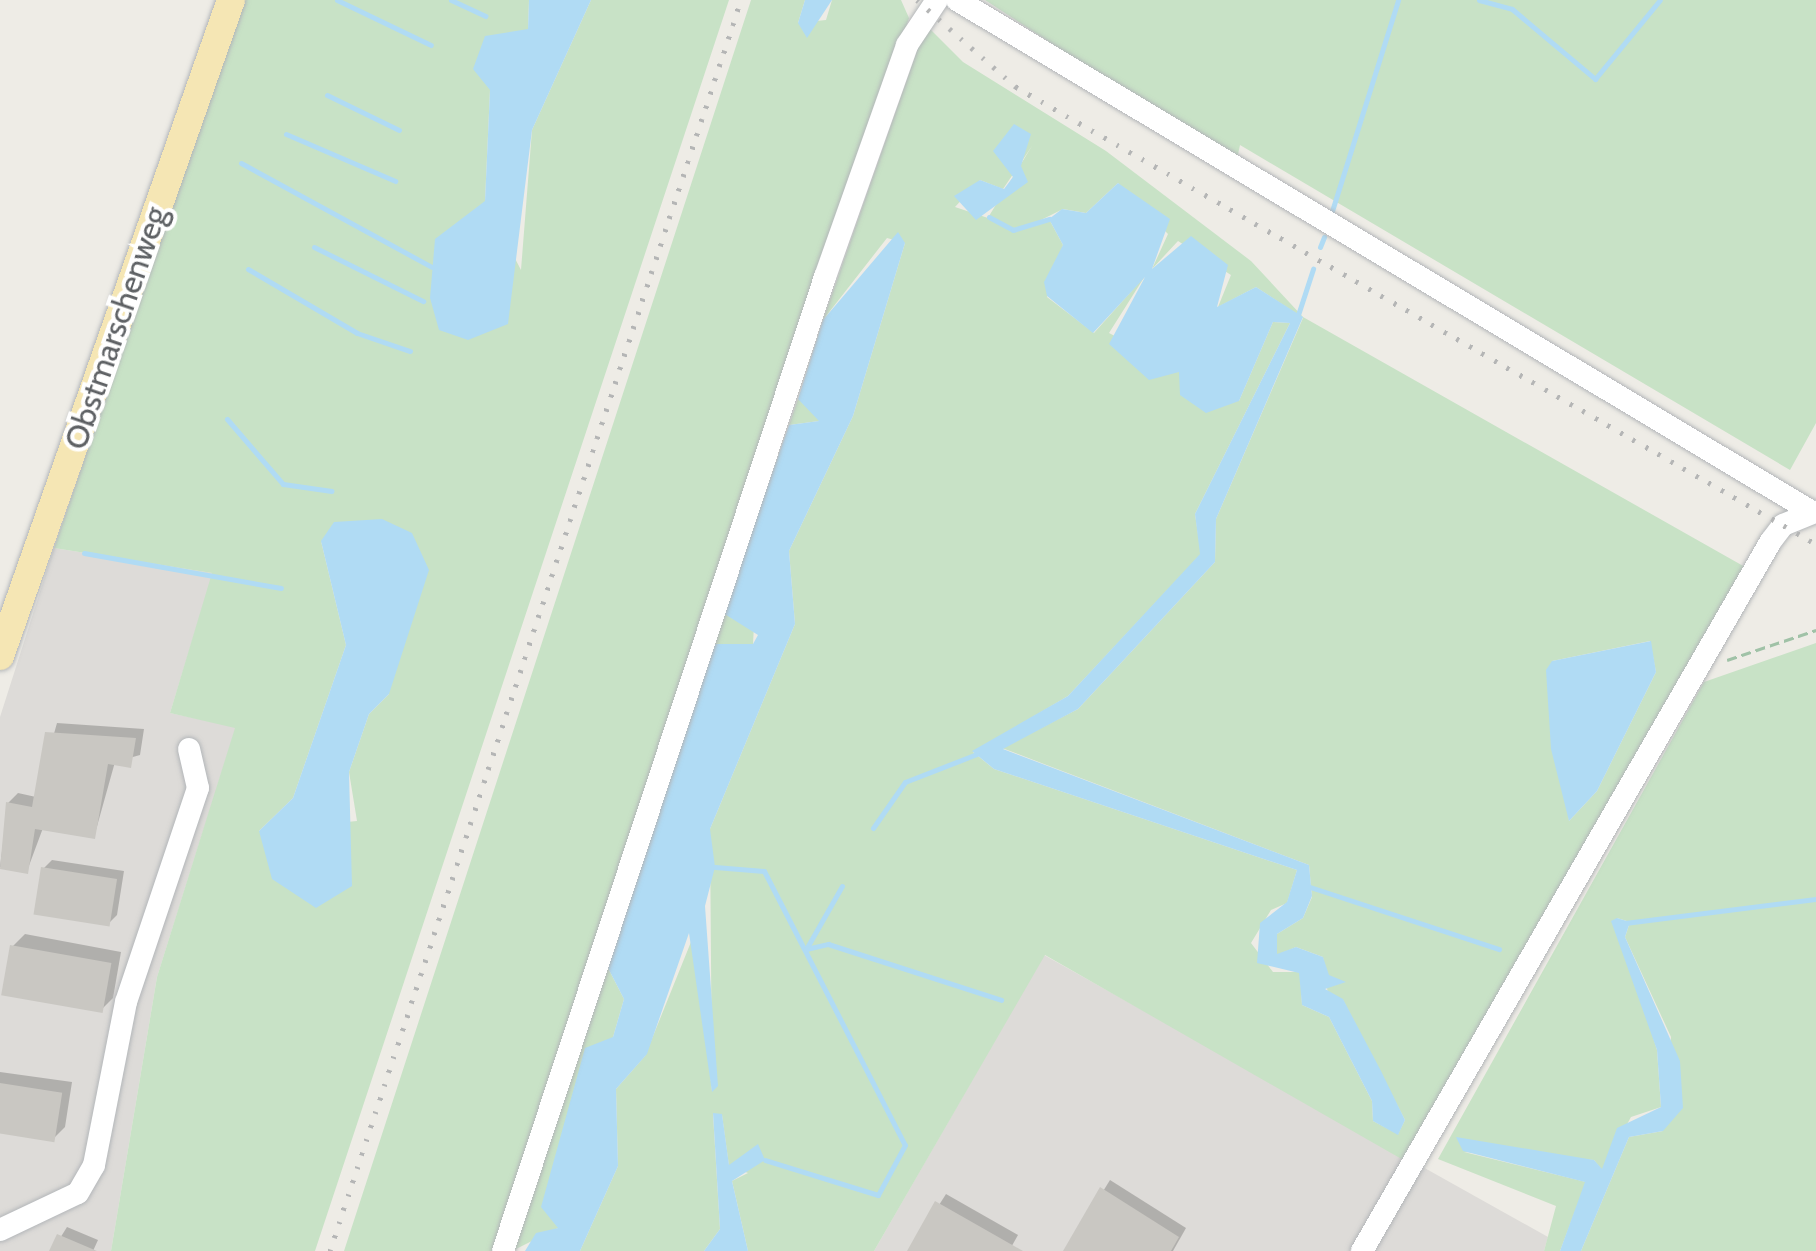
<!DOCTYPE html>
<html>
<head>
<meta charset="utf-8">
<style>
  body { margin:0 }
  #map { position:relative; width:1816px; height:1251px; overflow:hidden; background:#eeece6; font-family:Cabin,sans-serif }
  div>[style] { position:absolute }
  .industrial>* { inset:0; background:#dddbd8 }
  .green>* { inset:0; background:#c8e2c6 }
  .water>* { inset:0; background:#b0dbf4 }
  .shadow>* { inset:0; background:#0003 }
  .stream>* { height:5px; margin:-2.5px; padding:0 2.5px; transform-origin:2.5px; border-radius:2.5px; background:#b0dbf4 }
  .building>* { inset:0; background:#c9c7c2; transform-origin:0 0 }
  .path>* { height:2.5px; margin-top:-1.25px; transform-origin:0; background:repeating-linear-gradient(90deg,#a0c2a7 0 10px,transparent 0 15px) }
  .roads { filter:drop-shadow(0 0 2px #b3b6b9) drop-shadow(0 0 2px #b3b6b9) }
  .minor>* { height:22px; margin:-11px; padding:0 11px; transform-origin:11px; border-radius:11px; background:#fff }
  .major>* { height:28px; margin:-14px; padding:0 14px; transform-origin:14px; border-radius:14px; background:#f5e6b4 }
  .rail>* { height:5px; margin-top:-2.5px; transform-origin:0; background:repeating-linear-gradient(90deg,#b4b5b5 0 2.5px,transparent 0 14.5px) }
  span { translate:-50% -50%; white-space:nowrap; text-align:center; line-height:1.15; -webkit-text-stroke:8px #fff; paint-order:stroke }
  .street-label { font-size:32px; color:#5e6164 }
</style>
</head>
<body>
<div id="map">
  <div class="industrial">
    <i style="clip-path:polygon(54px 548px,213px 573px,170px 713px,236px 727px,157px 977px,111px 1251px,0 1251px,0 717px)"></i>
    <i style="clip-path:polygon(1044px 955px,1548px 1237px,1544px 1251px,874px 1251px)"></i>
  </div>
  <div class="green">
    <i style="clip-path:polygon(evenodd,242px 0,529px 0,528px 29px,490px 90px,485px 201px,521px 270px,532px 130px,591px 0,729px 0,315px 1251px,111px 1251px,157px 977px,235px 728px,170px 713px,212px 573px,54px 548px,242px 0,321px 541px,389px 694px,369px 714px,349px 772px,357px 821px,259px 831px,293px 798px,346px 645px,321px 541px)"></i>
    <i style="clip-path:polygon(751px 0,805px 0,798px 23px,826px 20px,832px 0,901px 0,909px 18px,495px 1251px,344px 1251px)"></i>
    <i style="clip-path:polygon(985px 0,1816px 0,1816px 423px,1790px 470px,1240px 145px,1236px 164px)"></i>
    <i style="clip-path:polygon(evenodd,926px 25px,963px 62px,1106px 151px,1251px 261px,1303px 317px,1745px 567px,1405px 1161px,1045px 955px,874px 1251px,748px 1251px,732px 1181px,748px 1173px,729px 1166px,722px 1115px,713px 1114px,720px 1229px,704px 1251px,580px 1251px,618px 1166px,616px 1089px,645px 1056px,695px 932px,712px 1091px,710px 829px,795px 624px,789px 551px,853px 416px,905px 243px,887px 238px,823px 320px,926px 25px,1032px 146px,989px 216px,997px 221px,955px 207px,980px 180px,1003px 189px,1032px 146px,926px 25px,1118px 183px,1168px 234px,1152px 269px,1178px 241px,1231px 275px,1218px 307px,1256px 287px,1303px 318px,1216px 519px,1215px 562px,1078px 709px,1002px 748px,1309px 865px,1312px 897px,1303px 918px,1277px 934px,1277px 955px,1296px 947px,1323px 957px,1328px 995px,1343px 1000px,1405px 1120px,1398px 1134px,1373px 1121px,1372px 1101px,1329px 1017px,1302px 1005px,1300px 972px,1273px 972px,1251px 943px,1271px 910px,1287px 903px,1297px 870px,994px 769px,973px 752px,1068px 696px,1201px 554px,1195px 514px,1290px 323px,1273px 322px,1239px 401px,1109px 333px,1145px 276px,1094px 333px,1047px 297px,1063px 245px,1049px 219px,1039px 221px,1063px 209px,1086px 213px,1118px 183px,926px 25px,1650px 641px,1656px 672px,1597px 791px,1569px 821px,1552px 661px,1650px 641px)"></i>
    <i style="clip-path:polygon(798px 399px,817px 411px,819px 421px,789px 425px)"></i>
    <i style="clip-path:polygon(723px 613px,754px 625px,753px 644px,712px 644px)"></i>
    <i style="clip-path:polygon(1816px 643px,1816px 1251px,1581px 1251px,1629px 1137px,1663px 1131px,1671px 1037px,1625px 937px,1630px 922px,1617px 918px,1657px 1050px,1661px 1107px,1631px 1117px,1602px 1170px,1594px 1160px,1464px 1152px,1586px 1182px,1560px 1251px,1544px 1251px,1556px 1206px,1438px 1159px,1704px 682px)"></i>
    <i style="clip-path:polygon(607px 966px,624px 999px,558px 1228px,512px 1251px)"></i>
  </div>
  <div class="water">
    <i style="clip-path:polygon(529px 0,591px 0,532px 130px,508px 324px,468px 340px,439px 330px,430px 298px,435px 239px,485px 201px,490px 90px,473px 69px,485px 36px,528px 29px)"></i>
    <i style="clip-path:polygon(805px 0,832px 0,807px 38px,798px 23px)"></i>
    <i style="clip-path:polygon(1014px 124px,1031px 134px,1021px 166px,1028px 182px,976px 220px,954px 196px,980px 180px,1004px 189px,1013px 177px,993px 151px)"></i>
    <i style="clip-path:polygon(1118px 183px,1170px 219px,1152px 269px,1191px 236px,1228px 265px,1217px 307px,1256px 287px,1303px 317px,1216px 519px,1215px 562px,1078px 709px,1003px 749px,1309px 865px,1312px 896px,1303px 918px,1277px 934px,1277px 954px,1296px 947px,1323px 957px,1329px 975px,1346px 982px,1325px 989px,1343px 999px,1381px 1071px,1405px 1120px,1398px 1135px,1373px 1121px,1372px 1101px,1329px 1017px,1302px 1005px,1299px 973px,1257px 963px,1260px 923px,1287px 902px,1297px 870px,994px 769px,972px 751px,1068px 696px,1200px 554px,1195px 514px,1290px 323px,1273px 322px,1239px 401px,1206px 413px,1180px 395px,1179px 372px,1149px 380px,1109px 344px,1145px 277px,1093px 333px,1047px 296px,1044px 282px,1063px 245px,1049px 219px,1062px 209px,1086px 213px)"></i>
    <i style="clip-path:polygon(898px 232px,905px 243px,853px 416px,789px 551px,795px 624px,710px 829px,715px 867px,705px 906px,718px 1086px,712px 1092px,689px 933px,647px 1054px,616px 1089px,618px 1166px,580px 1251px,525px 1251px,536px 1233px,558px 1228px,541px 1207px,585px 1048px,613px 1037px,624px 999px,607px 966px,712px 644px,753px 644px,758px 635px,723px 613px,789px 425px,819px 421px,798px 399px,823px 320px)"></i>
    <i style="clip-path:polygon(382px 519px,412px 533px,429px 570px,389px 694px,369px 714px,349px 772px,352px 886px,316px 908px,272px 879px,259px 831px,293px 798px,346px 645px,321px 541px,334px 522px)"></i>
    <i style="clip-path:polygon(1651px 641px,1656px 672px,1597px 791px,1569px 821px,1551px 749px,1546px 670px,1552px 661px)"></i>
    <i style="clip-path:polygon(1617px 918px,1630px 922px,1625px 937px,1680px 1061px,1683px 1108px,1663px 1131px,1629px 1137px,1581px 1251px,1560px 1251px,1585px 1182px,1463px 1151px,1456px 1137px,1594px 1160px,1602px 1169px,1617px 1128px,1661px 1107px,1657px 1050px,1611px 921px)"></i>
    <i style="clip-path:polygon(713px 1113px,722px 1114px,729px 1165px,758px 1144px,765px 1160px,732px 1181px,748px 1251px,704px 1251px,720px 1229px)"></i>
  </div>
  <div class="shadow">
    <i style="clip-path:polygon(57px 723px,144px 729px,140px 755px,115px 762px,94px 837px,43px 828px,27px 871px,0 867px,8px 803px,18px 793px,36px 797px)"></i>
    <i style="clip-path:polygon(52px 860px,124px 871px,117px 915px,108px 924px,44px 868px)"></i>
    <i style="clip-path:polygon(25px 934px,121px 952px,113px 998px,101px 1010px,13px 946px)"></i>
    <i style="clip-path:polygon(0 1072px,72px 1082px,65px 1127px,53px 1139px,0 1131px)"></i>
    <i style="clip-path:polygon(1110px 1180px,1186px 1228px,1173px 1251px,1066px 1251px)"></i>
    <i style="clip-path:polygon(946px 1194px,1018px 1235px,1009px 1251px,910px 1251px)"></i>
    <i style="clip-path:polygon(67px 1227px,98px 1240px,93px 1251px,52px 1251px)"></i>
  </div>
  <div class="stream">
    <i style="left:337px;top:0;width:104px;rotate:25.6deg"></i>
    <i style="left:451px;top:0;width:38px;rotate:25deg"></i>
    <i style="left:1479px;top:0;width:34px;rotate:15deg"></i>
    <i style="left:1512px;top:9px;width:109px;rotate:40.1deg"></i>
    <i style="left:1595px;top:79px;width:102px;rotate:-50.6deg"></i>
    <i style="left:327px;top:95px;width:80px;rotate:25.9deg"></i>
    <i style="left:286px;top:134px;width:119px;rotate:23.3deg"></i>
    <i style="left:241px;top:163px;width:217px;rotate:28.6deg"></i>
    <i style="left:1332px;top:211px;width:221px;rotate:-72.6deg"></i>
    <i style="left:989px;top:217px;width:27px;rotate:28deg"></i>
    <i style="left:1013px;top:230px;width:38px;rotate:-17deg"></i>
    <i style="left:314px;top:247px;width:122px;rotate:26.4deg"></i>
    <i style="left:1320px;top:247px;width:11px;rotate:-68deg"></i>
    <i style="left:248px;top:269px;width:126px;rotate:30.4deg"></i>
    <i style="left:357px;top:333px;width:56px;rotate:18.8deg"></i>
    <i style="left:1297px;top:318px;width:52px;rotate:-71.9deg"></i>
    <i style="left:227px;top:419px;width:86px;rotate:49.3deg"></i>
    <i style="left:283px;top:484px;width:49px;rotate:8.3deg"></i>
    <i style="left:84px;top:553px;width:200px;rotate:10.1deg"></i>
    <i style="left:873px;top:828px;width:56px;rotate:-55.2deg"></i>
    <i style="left:905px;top:782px;width:77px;rotate:-21.3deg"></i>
    <i style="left:715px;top:867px;width:49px;rotate:4.7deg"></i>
    <i style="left:764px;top:871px;width:308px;rotate:62.8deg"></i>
    <i style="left:905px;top:1145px;width:57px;rotate:118.4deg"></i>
    <i style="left:878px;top:1195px;width:118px;rotate:-162.8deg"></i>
    <i style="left:842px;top:886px;width:73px;rotate:119.7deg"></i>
    <i style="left:806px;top:949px;width:23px;rotate:-13deg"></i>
    <i style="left:828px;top:944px;width:182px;rotate:17.9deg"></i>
    <i style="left:1310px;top:887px;width:199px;rotate:18.2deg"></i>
    <i style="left:1625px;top:923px;width:193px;rotate:-7.2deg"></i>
  </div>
  <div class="building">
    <i style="clip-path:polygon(45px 732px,136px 738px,131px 768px,108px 764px,95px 839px,35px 829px,28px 874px,0 869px,6px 802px,32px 807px)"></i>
    <i style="left:41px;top:867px;width:77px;height:48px;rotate:9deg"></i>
    <i style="left:10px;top:945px;width:103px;height:51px;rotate:10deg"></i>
    <i style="left:0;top:1083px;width:63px;height:50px;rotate:9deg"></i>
    <i style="clip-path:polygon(1100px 1187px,1179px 1237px,1171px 1251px,1063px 1251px)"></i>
    <i style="clip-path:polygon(935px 1201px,1023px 1251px,907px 1251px)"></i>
    <i style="clip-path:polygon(57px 1234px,97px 1251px,49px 1251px)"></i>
  </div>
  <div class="path">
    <i style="left:1727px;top:660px;width:94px;rotate:-18.6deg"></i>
  </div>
  <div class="roads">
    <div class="minor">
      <i style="left:957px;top:0;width:997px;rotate:30.91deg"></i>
      <i style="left:0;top:1230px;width:86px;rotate:-25.4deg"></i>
      <i style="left:78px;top:1193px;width:32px;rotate:-60deg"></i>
      <i style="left:94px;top:1165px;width:166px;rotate:-78.9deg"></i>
      <i style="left:126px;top:1002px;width:226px;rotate:-71.4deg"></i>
      <i style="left:198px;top:788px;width:40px;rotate:-103deg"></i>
      <i style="left:503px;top:1251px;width:1026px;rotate:-71.71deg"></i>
      <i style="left:825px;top:277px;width:246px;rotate:-70.5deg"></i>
      <i style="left:907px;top:45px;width:54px;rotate:-56.3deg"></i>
      <i style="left:1362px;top:1251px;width:819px;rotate:-60.06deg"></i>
      <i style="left:1771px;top:541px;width:20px;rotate:-53deg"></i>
      <i style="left:1783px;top:525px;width:35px;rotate:-22deg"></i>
    </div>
    <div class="major">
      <i style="left:0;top:656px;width:695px;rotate:-70.6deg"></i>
    </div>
  </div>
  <div class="rail">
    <i style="left:917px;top:0;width:132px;rotate:41.3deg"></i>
    <i style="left:1016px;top:87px;width:921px;rotate:29.74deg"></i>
    <i style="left:330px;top:1251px;width:1317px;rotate:-71.81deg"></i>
  </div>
  <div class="street-label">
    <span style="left:116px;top:328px;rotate:-71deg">Obstmarschenweg</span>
  </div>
</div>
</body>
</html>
